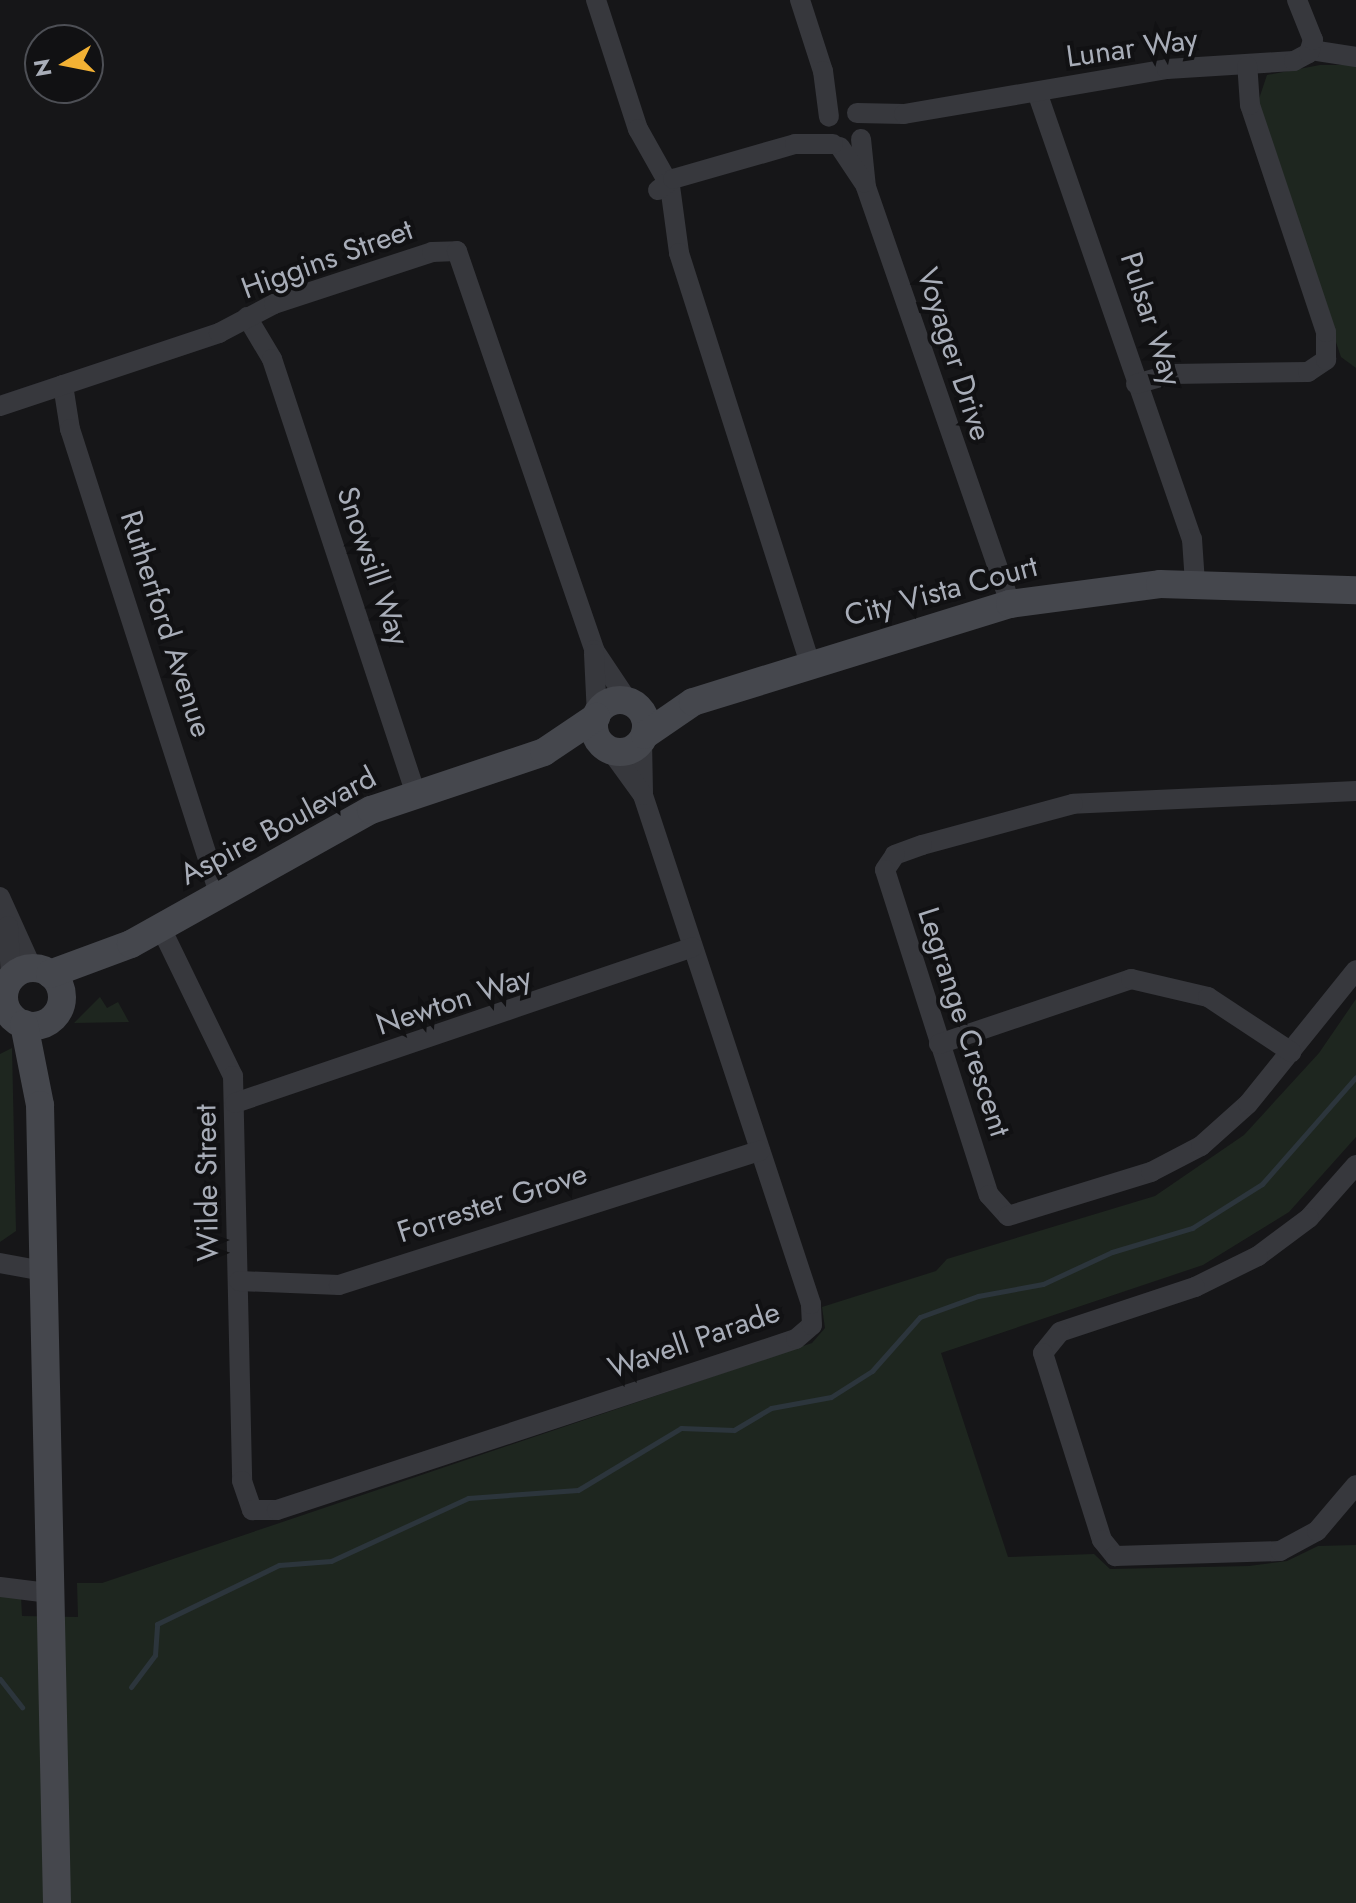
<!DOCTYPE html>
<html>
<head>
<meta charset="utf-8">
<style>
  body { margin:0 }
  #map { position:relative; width:1356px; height:1903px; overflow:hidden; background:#161618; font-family:Jost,sans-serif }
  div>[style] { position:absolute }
  .green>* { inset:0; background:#1e261f }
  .stream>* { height:5px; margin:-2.5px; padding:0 2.5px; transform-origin:2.5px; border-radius:2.5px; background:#2c353c }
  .street>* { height:20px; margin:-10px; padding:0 10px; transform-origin:10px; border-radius:10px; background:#37383d }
  .secondary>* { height:28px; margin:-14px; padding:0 14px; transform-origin:14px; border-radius:14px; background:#45474d }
  .secondary>.ring { margin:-14px; padding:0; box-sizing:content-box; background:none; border:28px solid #45474d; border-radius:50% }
  span { translate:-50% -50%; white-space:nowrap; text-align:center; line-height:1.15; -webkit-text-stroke:8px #111113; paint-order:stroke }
  .street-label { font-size:30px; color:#a8adb8 }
  .north { position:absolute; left:24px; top:24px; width:80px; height:80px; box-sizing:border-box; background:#111113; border:2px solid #4d4f55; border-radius:50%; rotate:260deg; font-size:22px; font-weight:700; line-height:32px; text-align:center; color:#a8adb8 }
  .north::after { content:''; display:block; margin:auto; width:28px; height:36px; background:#f2b134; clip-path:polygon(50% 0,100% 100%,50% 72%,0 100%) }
</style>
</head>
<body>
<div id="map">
  <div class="green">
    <i style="clip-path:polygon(1320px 65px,1356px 65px,1356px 368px,1341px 357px,1257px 105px,1267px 75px)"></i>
    <i style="clip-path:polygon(100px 997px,107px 1008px,118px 1002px,129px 1022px,74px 1023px)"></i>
    <i style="clip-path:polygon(1356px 999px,1356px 1137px,1289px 1212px,1203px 1265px,941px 1353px,1008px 1557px,1094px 1554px,1110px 1569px,1249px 1566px,1287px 1561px,1318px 1546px,1356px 1545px,1356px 1903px,0 1903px,0 1595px,21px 1596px,22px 1616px,78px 1617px,77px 1583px,102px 1583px,812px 1343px,825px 1328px,822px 1307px,936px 1271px,947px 1259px,1155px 1196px,1244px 1135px,1319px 1053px)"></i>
    <i style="clip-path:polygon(12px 1048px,16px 1231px,0 1242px,0 1054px)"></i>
  </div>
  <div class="stream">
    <i style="left:0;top:1679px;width:36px;rotate:52deg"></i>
    <i style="left:131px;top:1687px;width:40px;rotate:-53deg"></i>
    <i style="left:155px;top:1655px;width:31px;rotate:-86deg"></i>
    <i style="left:157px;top:1624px;width:136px;rotate:-25.8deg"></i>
    <i style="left:279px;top:1565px;width:52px;rotate:-4.4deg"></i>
    <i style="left:331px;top:1561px;width:151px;rotate:-24.7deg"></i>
    <i style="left:468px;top:1498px;width:110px;rotate:-4.2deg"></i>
    <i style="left:578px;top:1490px;width:120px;rotate:-31deg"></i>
    <i style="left:681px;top:1428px;width:53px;rotate:2.2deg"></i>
    <i style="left:734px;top:1430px;width:43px;rotate:-30.7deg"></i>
    <i style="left:771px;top:1408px;width:61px;rotate:-10.4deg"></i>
    <i style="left:831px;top:1397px;width:49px;rotate:-32.4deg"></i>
    <i style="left:872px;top:1371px;width:72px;rotate:-48.4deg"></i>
    <i style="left:920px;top:1317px;width:62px;rotate:-19.9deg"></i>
    <i style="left:978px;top:1296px;width:66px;rotate:-10.5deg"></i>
    <i style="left:1043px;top:1284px;width:76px;rotate:-24.9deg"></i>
    <i style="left:1112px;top:1252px;width:84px;rotate:-16.7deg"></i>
    <i style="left:1192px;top:1228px;width:83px;rotate:-32.2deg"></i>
    <i style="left:1262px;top:1184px;width:142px;rotate:-48.7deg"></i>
  </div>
  <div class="street">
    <i style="left:596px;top:0;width:136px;rotate:72deg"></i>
    <i style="left:638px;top:129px;width:65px;rotate:60.7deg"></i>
    <i style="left:670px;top:186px;width:68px;rotate:82.3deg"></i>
    <i style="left:679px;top:253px;width:431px;rotate:72.3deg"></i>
    <i style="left:800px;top:0;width:75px;rotate:72.1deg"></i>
    <i style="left:823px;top:71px;width:46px;rotate:82.6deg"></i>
    <i style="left:1311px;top:50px;width:46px;rotate:8.8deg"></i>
    <i style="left:1037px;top:92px;width:473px;rotate:70.9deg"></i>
    <i style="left:1192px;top:539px;width:44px;rotate:86.1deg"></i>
    <i style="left:857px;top:113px;width:47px;rotate:1.2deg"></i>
    <i style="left:904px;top:114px;width:267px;rotate:-9.7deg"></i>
    <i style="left:1167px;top:69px;width:127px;rotate:-3.6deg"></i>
    <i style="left:1294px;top:61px;width:17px;rotate:-28deg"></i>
    <i style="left:1309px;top:53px;width:14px;rotate:-73deg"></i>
    <i style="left:1313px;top:40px;width:43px;rotate:-111.8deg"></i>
    <i style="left:861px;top:139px;width:48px;rotate:84.1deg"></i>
    <i style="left:866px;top:187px;width:441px;rotate:70.9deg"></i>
    <i style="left:840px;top:147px;width:43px;rotate:56.3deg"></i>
    <i style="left:658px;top:190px;width:19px;rotate:-36deg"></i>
    <i style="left:673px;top:179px;width:127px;rotate:-16deg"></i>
    <i style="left:795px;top:144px;width:38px"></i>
    <i style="left:247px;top:317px;width:49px;rotate:59.2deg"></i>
    <i style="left:272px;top:359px;width:458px;rotate:71.7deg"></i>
    <i style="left:1136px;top:384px;width:36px;rotate:-16deg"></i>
    <i style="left:1171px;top:374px;width:137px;rotate:-0.8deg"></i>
    <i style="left:1308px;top:372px;width:22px;rotate:-34deg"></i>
    <i style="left:1326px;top:360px;width:28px;rotate:-90deg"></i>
    <i style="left:1326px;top:332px;width:239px;rotate:-108.5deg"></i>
    <i style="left:1250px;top:105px;width:39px;rotate:-94deg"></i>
    <i style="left:63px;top:385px;width:45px;rotate:81deg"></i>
    <i style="left:70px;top:429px;width:488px;rotate:72.2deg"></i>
    <i style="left:0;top:406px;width:231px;rotate:-18.4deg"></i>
    <i style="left:219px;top:333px;width:62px;rotate:-27.8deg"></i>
    <i style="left:274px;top:304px;width:166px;rotate:-18.2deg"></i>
    <i style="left:432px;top:252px;width:25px;rotate:-2deg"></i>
    <i style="left:457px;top:251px;width:422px;rotate:71deg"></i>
    <i style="left:594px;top:650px;width:61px;rotate:56.3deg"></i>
    <i style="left:594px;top:654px;width:61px;rotate:87.2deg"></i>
    <i style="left:642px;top:741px;width:54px;rotate:88.9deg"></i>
    <i style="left:1356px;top:791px;width:283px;rotate:177.4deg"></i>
    <i style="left:1073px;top:804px;width:156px;rotate:164.8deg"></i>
    <i style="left:922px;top:845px;width:29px;rotate:160deg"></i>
    <i style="left:895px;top:855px;width:18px;rotate:124deg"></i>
    <i style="left:885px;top:870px;width:341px;rotate:72.3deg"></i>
    <i style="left:989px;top:1195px;width:28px;rotate:48deg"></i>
    <i style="left:1008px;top:1216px;width:150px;rotate:-17.1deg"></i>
    <i style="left:1151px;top:1172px;width:56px;rotate:-27.5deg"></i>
    <i style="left:1201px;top:1146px;width:63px;rotate:-41.8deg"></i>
    <i style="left:1248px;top:1104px;width:172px;rotate:-51.1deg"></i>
    <i style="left:0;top:897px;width:78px;rotate:65.7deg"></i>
    <i style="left:8px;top:926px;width:52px;rotate:86.7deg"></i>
    <i style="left:161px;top:928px;width:165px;rotate:64.1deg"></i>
    <i style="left:233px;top:1076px;width:405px;rotate:88.7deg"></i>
    <i style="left:242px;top:1481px;width:31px;rotate:71deg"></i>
    <i style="left:252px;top:1510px;width:25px"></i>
    <i style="left:277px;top:1510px;width:546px;rotate:-18.24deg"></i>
    <i style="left:796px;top:1339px;width:21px;rotate:-41deg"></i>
    <i style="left:812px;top:1325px;width:21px;rotate:-93deg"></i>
    <i style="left:811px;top:1304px;width:536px;rotate:-108.27deg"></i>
    <i style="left:643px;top:795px;width:54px;rotate:-126deg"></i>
    <i style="left:939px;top:1044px;width:203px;rotate:-18.7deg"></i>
    <i style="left:1131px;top:979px;width:79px;rotate:13.2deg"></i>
    <i style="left:1208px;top:997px;width:100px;rotate:33.5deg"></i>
    <i style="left:235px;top:1103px;width:483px;rotate:-18.8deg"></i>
    <i style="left:1356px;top:1165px;width:71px;rotate:131.6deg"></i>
    <i style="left:1309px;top:1218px;width:64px;rotate:143.3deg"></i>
    <i style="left:1258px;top:1256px;width:70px;rotate:153.8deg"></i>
    <i style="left:1195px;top:1287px;width:142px;rotate:161.6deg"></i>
    <i style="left:1060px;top:1332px;width:27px;rotate:129deg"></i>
    <i style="left:1043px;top:1353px;width:196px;rotate:72.5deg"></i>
    <i style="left:1102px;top:1540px;width:21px;rotate:51deg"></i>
    <i style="left:1115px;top:1556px;width:165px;rotate:-1.7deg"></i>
    <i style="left:1280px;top:1551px;width:42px;rotate:-28.4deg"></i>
    <i style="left:1317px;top:1531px;width:60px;rotate:-49.7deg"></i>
    <i style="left:0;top:1263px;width:44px;rotate:10.5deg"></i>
    <i style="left:239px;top:1281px;width:100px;rotate:2.3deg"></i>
    <i style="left:339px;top:1285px;width:442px;rotate:-17.7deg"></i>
    <i style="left:0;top:1587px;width:48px;rotate:7.1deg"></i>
  </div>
  <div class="secondary">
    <i class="ring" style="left:594px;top:700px;width:24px;height:24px"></i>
    <i style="left:645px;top:735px;width:58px;rotate:-34.5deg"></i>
    <i style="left:693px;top:702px;width:332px;rotate:-17.2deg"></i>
    <i style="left:1010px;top:604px;width:151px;rotate:-7.6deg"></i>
    <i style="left:1160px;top:584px;width:196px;rotate:1.8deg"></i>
    <i class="ring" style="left:4px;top:968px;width:30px;height:30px"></i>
    <i style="left:50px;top:974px;width:86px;rotate:-20.3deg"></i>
    <i style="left:131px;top:944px;width:275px;rotate:-29.2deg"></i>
    <i style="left:371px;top:810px;width:182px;rotate:-18.5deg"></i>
    <i style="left:544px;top:752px;width:63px;rotate:-33.9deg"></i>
    <i style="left:24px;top:1024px;width:83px;rotate:78.8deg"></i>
    <i style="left:40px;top:1105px;width:798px;rotate:88.78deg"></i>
  </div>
  <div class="street-label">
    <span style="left:1132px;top:48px;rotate:-8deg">Lunar Way</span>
    <span style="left:327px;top:259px;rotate:-20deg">Higgins Street</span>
    <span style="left:1151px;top:319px;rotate:72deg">Pulsar Way</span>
    <span style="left:954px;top:354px;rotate:72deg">Voyager Drive</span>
    <span style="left:373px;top:566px;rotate:71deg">Snowsill Way</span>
    <span style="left:941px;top:591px;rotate:-15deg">City Vista Court</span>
    <span style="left:166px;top:624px;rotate:72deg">Rutherford Avenue</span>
    <span style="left:278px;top:826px;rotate:-28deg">Aspire Boulevard</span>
    <span style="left:454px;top:1001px;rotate:-18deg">Newton Way</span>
    <span style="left:964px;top:1022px;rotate:72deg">Legrange Crescent</span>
    <span style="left:207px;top:1183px;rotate:-91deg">Wilde Street</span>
    <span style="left:492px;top:1203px;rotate:-18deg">Forrester Grove</span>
    <span style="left:694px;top:1340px;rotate:-19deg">Wavell Parade</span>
  </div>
  <div class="north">N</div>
</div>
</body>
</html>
